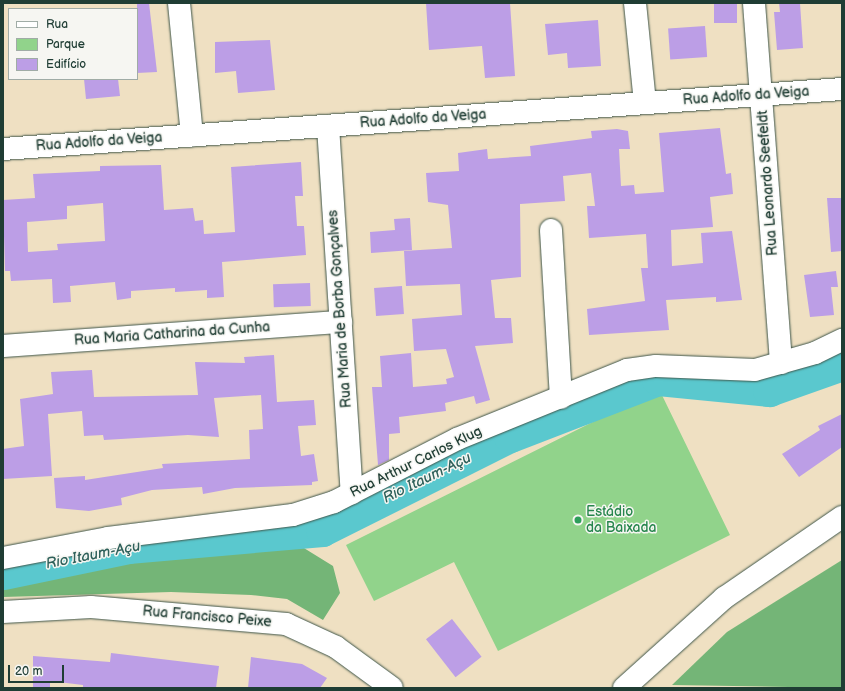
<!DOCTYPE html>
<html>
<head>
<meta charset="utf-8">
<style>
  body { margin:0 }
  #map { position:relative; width:845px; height:691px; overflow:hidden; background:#efe0c2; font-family:"Balsamiq Sans",sans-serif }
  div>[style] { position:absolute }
  .green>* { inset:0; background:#91d38b }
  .forest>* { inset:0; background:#74b577 }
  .river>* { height:33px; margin:-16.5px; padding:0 16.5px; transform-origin:16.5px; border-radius:16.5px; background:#5ac8ce }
  .building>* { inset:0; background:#bc9ee6; transform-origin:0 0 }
  .roads { filter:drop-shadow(0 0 1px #3e5549) drop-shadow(0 0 1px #3e5549) }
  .minor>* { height:22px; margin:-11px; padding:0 11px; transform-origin:11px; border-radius:11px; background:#fff }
  .major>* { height:22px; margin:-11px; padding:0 11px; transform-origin:11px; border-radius:11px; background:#fff }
  .dots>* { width:11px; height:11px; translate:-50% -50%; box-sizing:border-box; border:2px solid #f6f6f2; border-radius:50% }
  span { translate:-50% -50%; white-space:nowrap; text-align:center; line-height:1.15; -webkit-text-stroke:3px #f6f6f2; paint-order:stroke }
  .street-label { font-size:14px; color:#1f3d34 }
  .leisure-label { font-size:14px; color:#27864d }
  .left { translate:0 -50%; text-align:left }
  .water-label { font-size:15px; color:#2e605a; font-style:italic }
  .frame { position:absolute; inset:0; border:4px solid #1f3d34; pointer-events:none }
  .legend { position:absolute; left:8px; top:8px; width:130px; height:72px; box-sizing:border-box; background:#f6f6f2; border:1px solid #a0aca6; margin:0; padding:5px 7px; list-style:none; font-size:12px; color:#1f3d34 }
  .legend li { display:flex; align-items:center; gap:8px; height:20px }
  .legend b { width:20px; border:1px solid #a0aca6 }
  .scale { position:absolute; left:8px; top:665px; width:56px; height:18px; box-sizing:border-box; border:2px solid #1f3d34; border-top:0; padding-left:5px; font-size:12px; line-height:14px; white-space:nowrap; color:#1f3d34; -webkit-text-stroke:3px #f6f6f2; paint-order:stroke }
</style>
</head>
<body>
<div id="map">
  <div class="green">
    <i style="clip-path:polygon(659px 389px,730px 535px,498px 651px,454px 562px,374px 601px,346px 545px)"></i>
  </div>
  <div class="forest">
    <i style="clip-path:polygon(299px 545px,333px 566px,340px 593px,323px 620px,287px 599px,251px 595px,171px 592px,3px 597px,3px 573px,133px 546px)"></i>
    <i style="clip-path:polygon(842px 560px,842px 688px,672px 685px,727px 632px)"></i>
  </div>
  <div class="river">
    <i style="left:3px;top:573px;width:128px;rotate:-11.7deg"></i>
    <i style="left:128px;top:547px;width:195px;rotate:-5deg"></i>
    <i style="left:322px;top:530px;width:210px;rotate:-26.6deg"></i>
    <i style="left:510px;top:436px;width:159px;rotate:-21.1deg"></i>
    <i style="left:658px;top:379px;width:112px;rotate:5.7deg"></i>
    <i style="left:769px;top:390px;width:77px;rotate:-19.6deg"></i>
  </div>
  <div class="building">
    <i style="clip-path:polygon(137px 3px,149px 3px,157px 72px,137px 73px)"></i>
    <i style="clip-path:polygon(426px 3px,510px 3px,515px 76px,485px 78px,482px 46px,429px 50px)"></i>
    <i style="left:714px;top:3px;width:23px;height:20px"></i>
    <i style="clip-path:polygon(779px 3px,800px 3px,803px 48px,777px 50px,774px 12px,780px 12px)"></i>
    <i style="clip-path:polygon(598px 20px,601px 66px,568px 68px,567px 53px,548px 55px,545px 24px)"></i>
    <i style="left:705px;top:26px;width:31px;height:37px;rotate:86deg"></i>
    <i style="clip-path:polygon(270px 40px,275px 90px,238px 93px,236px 71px,215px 73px,215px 42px)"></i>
    <i style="clip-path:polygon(84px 79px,118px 79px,120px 96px,86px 99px)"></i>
    <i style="clip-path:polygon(720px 128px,726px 174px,731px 173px,733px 194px,710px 197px,713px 227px,671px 230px,672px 266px,703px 263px,701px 233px,732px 231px,742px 300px,716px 302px,716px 297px,666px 300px,669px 330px,589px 335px,587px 309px,645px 301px,641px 268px,648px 268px,646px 234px,589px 238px,587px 206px,595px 206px,591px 173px,563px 176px,565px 201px,520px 204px,521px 277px,491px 280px,495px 318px,511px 318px,513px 343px,475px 346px,490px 400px,476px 404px,474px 396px,445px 403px,446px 411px,399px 417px,400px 433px,389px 434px,389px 460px,378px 465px,372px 387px,382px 387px,380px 356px,411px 353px,413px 387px,447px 384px,446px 379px,454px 377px,446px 349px,414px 351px,412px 319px,462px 315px,460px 284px,406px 286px,404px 251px,452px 248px,448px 205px,428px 202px,426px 173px,459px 171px,458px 153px,487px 149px,488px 159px,531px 156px,530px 146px,592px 138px,591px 131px,617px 129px,628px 131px,630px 149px,619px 149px,621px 186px,634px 185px,635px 194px,664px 192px,659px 133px)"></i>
    <i style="clip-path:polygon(evenodd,301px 162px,303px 196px,295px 196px,297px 226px,304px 226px,306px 255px,222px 262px,224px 297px,207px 298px,207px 290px,175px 292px,175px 288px,131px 291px,131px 298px,117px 300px,115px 282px,70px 286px,71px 302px,53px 303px,52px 279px,11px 281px,10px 271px,5px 271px,3px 200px,35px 198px,33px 174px,100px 171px,100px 166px,161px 165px,164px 210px,193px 208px,195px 221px,203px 220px,204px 234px,235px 232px,231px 167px,301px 162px,103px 203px,105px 241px,57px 244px,58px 250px,28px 252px,27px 222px,67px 219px,67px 206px,103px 203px)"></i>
    <i style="clip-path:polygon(827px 198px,842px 198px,842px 251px,831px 252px)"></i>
    <i style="clip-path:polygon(410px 218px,412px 250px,371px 253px,370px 232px,395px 230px,394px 219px)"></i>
    <i style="clip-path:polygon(836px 271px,838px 287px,831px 287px,834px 315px,810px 317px,804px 275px)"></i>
    <i style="left:310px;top:283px;width:23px;height:37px;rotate:88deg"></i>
    <i style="left:402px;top:286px;width:28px;height:28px;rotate:86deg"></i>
    <i style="clip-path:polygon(274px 355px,277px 402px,314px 400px,316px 425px,298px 426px,301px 456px,314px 454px,318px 481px,312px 482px,312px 485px,235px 488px,203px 494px,202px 487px,152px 490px,121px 498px,122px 505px,89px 511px,56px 508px,54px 478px,85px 476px,85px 480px,163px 468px,162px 464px,250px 459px,249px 430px,263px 429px,261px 395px,214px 398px,219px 437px,188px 435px,104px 440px,103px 435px,84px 436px,82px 411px,48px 414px,52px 476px,3px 479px,3px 449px,24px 446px,20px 399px,53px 394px,51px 372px,92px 370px,94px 397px,198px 395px,195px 362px,245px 363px,244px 357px)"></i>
    <i style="clip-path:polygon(842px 414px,842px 447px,799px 477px,782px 454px,820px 430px,818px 426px)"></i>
    <i style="left:452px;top:619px;width:48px;height:33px;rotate:52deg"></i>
    <i style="clip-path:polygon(111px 653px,219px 666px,216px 688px,83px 688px,83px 685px,50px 681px,50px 688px,33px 688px,33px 656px,110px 662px)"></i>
    <i style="clip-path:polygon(251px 657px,302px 664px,327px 678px,320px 688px,248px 688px)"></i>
  </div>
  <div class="roads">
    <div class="minor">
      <i style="left:179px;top:3px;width:133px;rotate:84.4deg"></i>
      <i style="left:635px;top:3px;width:100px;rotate:84.3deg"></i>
      <i style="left:754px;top:3px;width:361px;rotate:85.7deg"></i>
      <i style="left:328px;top:126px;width:368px;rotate:86.3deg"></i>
      <i style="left:3px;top:149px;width:841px;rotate:-4.09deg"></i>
      <i style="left:551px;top:230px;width:168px;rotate:86.6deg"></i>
      <i style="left:3px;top:346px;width:339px;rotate:-4.1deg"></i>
      <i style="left:3px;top:558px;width:107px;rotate:-10.8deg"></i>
      <i style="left:108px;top:538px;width:186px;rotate:-7.1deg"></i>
      <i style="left:293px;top:515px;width:43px;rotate:-17.6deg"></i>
      <i style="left:334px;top:502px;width:138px;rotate:-27.1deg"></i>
      <i style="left:457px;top:439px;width:183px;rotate:-22.1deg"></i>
      <i style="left:627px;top:370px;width:29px;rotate:-8deg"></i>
      <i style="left:656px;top:366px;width:99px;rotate:2.3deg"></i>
      <i style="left:755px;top:370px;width:62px;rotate:-15.8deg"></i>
      <i style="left:815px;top:353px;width:30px;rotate:-26deg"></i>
      <i style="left:3px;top:612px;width:88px;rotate:-3.3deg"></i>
      <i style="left:91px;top:607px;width:196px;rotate:5deg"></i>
      <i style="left:286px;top:624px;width:55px;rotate:24.7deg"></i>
      <i style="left:336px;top:647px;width:69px;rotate:36.2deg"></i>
    </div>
    <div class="major">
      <i style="left:624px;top:688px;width:135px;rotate:-42deg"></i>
      <i style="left:724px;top:598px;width:143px;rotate:-34.5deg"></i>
    </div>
  </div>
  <div class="dots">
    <i style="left:578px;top:520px;background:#2e9e5b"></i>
  </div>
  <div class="street-label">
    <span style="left:746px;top:96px;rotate:-4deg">Rua Adolfo da Veiga</span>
    <span style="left:423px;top:119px;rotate:-4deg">Rua Adolfo da Veiga</span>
    <span style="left:99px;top:142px;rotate:-4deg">Rua Adolfo da Veiga</span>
    <span style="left:768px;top:183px;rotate:-94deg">Rua Leonardo Seefeldt</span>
    <span style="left:340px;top:309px;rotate:-94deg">Rua Maria de Borba Gonçalves</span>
    <span style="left:172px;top:334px;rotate:-4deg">Rua Maria Catharina da Cunha</span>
    <span style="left:416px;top:462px;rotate:-26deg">Rua Arthur Carlos Klug</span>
    <span style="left:207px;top:617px;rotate:5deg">Rua Francisco Peixe</span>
  </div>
  <div class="leisure-label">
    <span class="left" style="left:586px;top:520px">Estádio<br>da Baixada</span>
  </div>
  <div class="water-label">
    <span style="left:427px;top:478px;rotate:-26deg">Rio Itaum-Açu</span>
    <span style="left:93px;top:555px;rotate:-11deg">Rio Itaum-Açu</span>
  </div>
  <div class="frame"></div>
  <ul class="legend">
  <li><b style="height:5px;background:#fff"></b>Rua</li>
  <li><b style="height:11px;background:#91d38b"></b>Parque</li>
  <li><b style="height:11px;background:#bc9ee6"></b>Edifício</li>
  </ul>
  <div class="scale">20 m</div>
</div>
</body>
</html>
